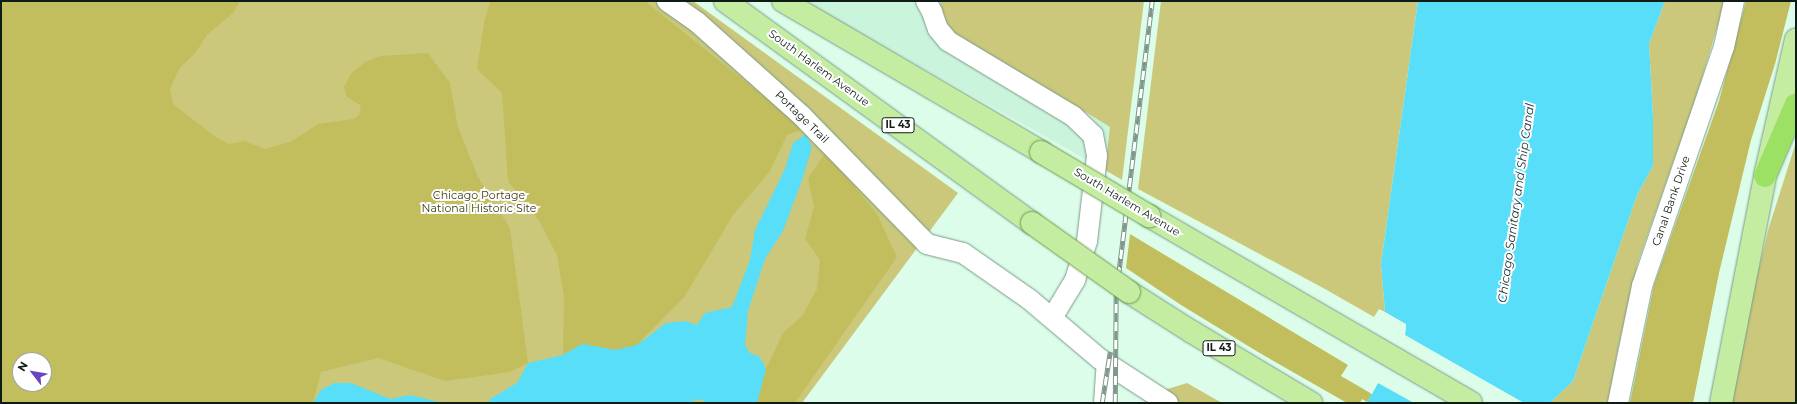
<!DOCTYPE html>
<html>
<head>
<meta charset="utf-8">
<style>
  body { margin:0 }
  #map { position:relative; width:1797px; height:404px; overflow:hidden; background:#dcfdea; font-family:Montserrat,sans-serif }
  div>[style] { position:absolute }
  .built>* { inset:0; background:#cbf4dc }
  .green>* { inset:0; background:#cbc87b }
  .forest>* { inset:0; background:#c3be5d }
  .water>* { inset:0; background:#58def8 }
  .pier>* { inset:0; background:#dcfdea }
  .roads { filter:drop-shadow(0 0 1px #7c9b89) drop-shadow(0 0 1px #7c9b89) }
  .minor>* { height:20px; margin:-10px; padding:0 10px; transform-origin:10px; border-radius:10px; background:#fff }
  .major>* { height:22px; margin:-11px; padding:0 11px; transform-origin:11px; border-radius:11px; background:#c4eda2 }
  .highway>* { height:22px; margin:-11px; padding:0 11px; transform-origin:11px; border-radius:11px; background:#9de164 }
  .rail>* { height:4.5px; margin-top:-2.25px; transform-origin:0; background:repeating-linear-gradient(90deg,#fff 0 9px,#7f978a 0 18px); box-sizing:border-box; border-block:1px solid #7f978a }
  .bridges { filter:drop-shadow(0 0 1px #6b9c48) drop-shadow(0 0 1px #6b9c48) }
  .major-bridge>* { height:22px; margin:-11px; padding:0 11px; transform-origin:11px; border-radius:11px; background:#c4eda2 }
  span { translate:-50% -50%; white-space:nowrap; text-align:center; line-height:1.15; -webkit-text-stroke:4px #fff; paint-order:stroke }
  .shield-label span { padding:1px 3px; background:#fff; border:1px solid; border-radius:3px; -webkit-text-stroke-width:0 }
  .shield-label { font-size:10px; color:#0f1b15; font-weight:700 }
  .street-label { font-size:11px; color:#0f1b15 }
  .park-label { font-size:11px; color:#3e3c12 }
  .water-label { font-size:12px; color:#20373c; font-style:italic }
  .frame { position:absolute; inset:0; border:2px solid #0f1b15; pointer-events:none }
  .north { position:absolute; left:12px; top:352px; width:40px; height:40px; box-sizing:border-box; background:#fff; border:1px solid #9fa4a1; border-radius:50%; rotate:301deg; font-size:11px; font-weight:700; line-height:16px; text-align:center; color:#0f1b15 }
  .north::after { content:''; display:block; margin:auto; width:14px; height:18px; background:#6a45bd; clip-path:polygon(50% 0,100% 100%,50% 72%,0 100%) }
</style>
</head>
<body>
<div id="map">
  <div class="built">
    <i style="clip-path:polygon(803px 1px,941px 1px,940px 4px,1087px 113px,1110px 127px,1105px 170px)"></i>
  </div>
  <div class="green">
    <i style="clip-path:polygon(evenodd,1px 1px,693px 1px,958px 193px,802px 403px,1px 403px,1px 1px,20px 360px,44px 360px,44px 384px,20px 384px,20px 360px)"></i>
    <i style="clip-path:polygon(941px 1px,1144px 1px,1122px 180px,1105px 170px,1110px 127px,1087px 113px,967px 46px,951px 34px,940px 4px)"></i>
    <i style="clip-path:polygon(1161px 1px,1418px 1px,1381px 264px,1385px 312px,1379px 309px,1374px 317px,1325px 289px,1138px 189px)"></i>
    <i style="clip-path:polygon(1665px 1px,1725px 1px,1697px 95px,1638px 262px,1618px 349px,1608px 403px,1550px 403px,1573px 381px,1637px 195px,1653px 166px,1653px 116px,1649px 44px)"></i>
    <i style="clip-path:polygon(1796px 142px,1796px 403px,1731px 403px,1750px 304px,1769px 227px)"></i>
    <i style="clip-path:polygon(1187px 383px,1222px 403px,1155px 403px,1161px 391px)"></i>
  </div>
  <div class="forest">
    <i style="clip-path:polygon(evenodd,1px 1px,240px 1px,234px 12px,207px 35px,196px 52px,179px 69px,170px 89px,173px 104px,217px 138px,229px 144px,244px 141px,265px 149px,292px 141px,318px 124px,353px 119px,359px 115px,361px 106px,346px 96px,344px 87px,350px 75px,365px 62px,380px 56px,428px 53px,450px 83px,458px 127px,478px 177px,510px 228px,528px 363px,510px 372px,445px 381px,378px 358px,321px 372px,313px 403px,1px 403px,1px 1px,20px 360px,44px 360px,44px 384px,20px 384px,20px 360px)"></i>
    <i style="clip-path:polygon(490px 1px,645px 1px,804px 129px,787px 135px,770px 171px,733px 215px,685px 296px,637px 345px,616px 350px,582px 344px,563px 355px,564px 298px,557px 255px,539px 221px,508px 181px,502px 93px,477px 69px,484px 23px)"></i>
    <i style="clip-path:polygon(1746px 1px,1791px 1px,1775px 64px,1751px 140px,1719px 273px,1693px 403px,1630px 403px,1654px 285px,1719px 101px)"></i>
    <i style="clip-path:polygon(826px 152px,877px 214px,897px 257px,795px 403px,757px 403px,766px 369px,783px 333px,802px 316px,817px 289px,820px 260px,805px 239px,814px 207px,808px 178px)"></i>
    <i style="clip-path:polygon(1130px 234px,1348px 365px,1341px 376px,1372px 394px,1367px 402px,1362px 399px,1360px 403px,1347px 403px,1258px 352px,1181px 305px,1126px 268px)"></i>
  </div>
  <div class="water">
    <i style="clip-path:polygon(1418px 1px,1665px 1px,1649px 44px,1653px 116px,1653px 166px,1637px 195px,1573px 381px,1550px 403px,1367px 402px,1405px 335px,1406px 325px,1385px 312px,1381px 264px)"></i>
    <i style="clip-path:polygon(806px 134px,812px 147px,802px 180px,783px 231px,765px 259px,748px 311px,745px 345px,750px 353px,760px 357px,766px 369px,757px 403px,709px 403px,698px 399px,690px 403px,489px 403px,490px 399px,517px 383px,528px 363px,563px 355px,582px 344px,616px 350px,637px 345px,666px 323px,685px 321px,697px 325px,705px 313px,732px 307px,750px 260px,755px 230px,785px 169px,793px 143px)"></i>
    <i style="clip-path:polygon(334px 383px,351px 383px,390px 399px,410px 395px,443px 403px,313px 403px,321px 390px)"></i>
  </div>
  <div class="pier">
    <i style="clip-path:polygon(1383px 311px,1406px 324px,1405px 335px,1524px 403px,1414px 403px,1378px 383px,1372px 394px,1370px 393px,1403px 334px,1404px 325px,1384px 314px)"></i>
  </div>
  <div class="roads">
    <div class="minor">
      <i style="left:667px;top:1px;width:37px;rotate:35deg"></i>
      <i style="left:697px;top:22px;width:141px;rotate:41.8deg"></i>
      <i style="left:802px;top:116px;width:179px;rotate:45.7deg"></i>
      <i style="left:927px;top:244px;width:37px;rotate:14deg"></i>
      <i style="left:963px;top:253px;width:80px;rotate:34.9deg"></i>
      <i style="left:1029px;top:299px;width:93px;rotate:40.2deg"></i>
      <i style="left:1100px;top:359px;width:81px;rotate:32.9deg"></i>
      <i style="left:926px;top:1px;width:13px;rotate:61deg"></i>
      <i style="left:932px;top:12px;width:18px;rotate:71deg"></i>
      <i style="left:938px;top:29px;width:16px;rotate:50deg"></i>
      <i style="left:948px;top:41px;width:146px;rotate:31deg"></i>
      <i style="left:1073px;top:116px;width:28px;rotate:44deg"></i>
      <i style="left:1093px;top:135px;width:21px;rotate:79deg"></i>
      <i style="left:1097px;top:156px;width:86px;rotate:96.7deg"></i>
      <i style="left:1087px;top:241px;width:41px;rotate:107.1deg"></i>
      <i style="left:1075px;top:280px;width:44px;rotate:121.2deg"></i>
      <i style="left:1104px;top:403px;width:39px;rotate:-86deg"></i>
      <i style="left:1618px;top:403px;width:119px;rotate:-78.4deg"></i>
      <i style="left:1642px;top:286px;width:253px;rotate:-71.1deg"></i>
      <i style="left:1724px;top:47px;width:47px;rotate:-77.7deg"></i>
    </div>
    <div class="major">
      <i style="left:725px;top:1px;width:379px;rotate:35.9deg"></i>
      <i style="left:783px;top:1px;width:299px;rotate:30.3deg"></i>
      <i style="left:1149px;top:216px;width:372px;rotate:30.1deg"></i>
      <i style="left:1129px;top:292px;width:75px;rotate:32.4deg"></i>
      <i style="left:1192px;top:332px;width:139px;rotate:30.8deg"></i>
      <i style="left:1721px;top:403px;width:231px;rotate:-79deg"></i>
      <i style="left:1765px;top:176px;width:140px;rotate:-77.2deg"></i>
    </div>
    <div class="highway">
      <i style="left:1765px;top:176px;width:78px;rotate:-66.7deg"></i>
    </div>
  </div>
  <div class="rail">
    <i style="left:1102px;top:403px;width:52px;rotate:-81.1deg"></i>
    <i style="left:1115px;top:403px;width:109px;rotate:-89.5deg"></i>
    <i style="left:1116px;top:294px;width:295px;rotate:-83deg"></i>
  </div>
  <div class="bridges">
    <div class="major-bridge">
      <i style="left:1041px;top:152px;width:126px;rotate:30.7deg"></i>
      <i style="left:1032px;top:223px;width:119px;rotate:35.4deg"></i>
    </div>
  </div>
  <div class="shield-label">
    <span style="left:898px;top:125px">IL 43</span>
    <span style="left:1219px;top:348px">IL 43</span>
  </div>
  <div class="street-label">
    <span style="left:819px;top:68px;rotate:36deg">South Harlem Avenue</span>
    <span style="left:802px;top:117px;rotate:44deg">Portage Trail</span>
    <span style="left:1671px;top:201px;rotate:-71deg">Canal Bank Drive</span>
    <span style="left:1127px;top:202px;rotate:31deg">South Harlem Avenue</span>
  </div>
  <div class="park-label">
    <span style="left:479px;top:202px">Chicago Portage<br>National Historic Site</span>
  </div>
  <div class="water-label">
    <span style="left:1516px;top:203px;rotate:-82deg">Chicago Sanitary and Ship Canal</span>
  </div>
  <div class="frame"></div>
  <div class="north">N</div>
</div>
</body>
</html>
